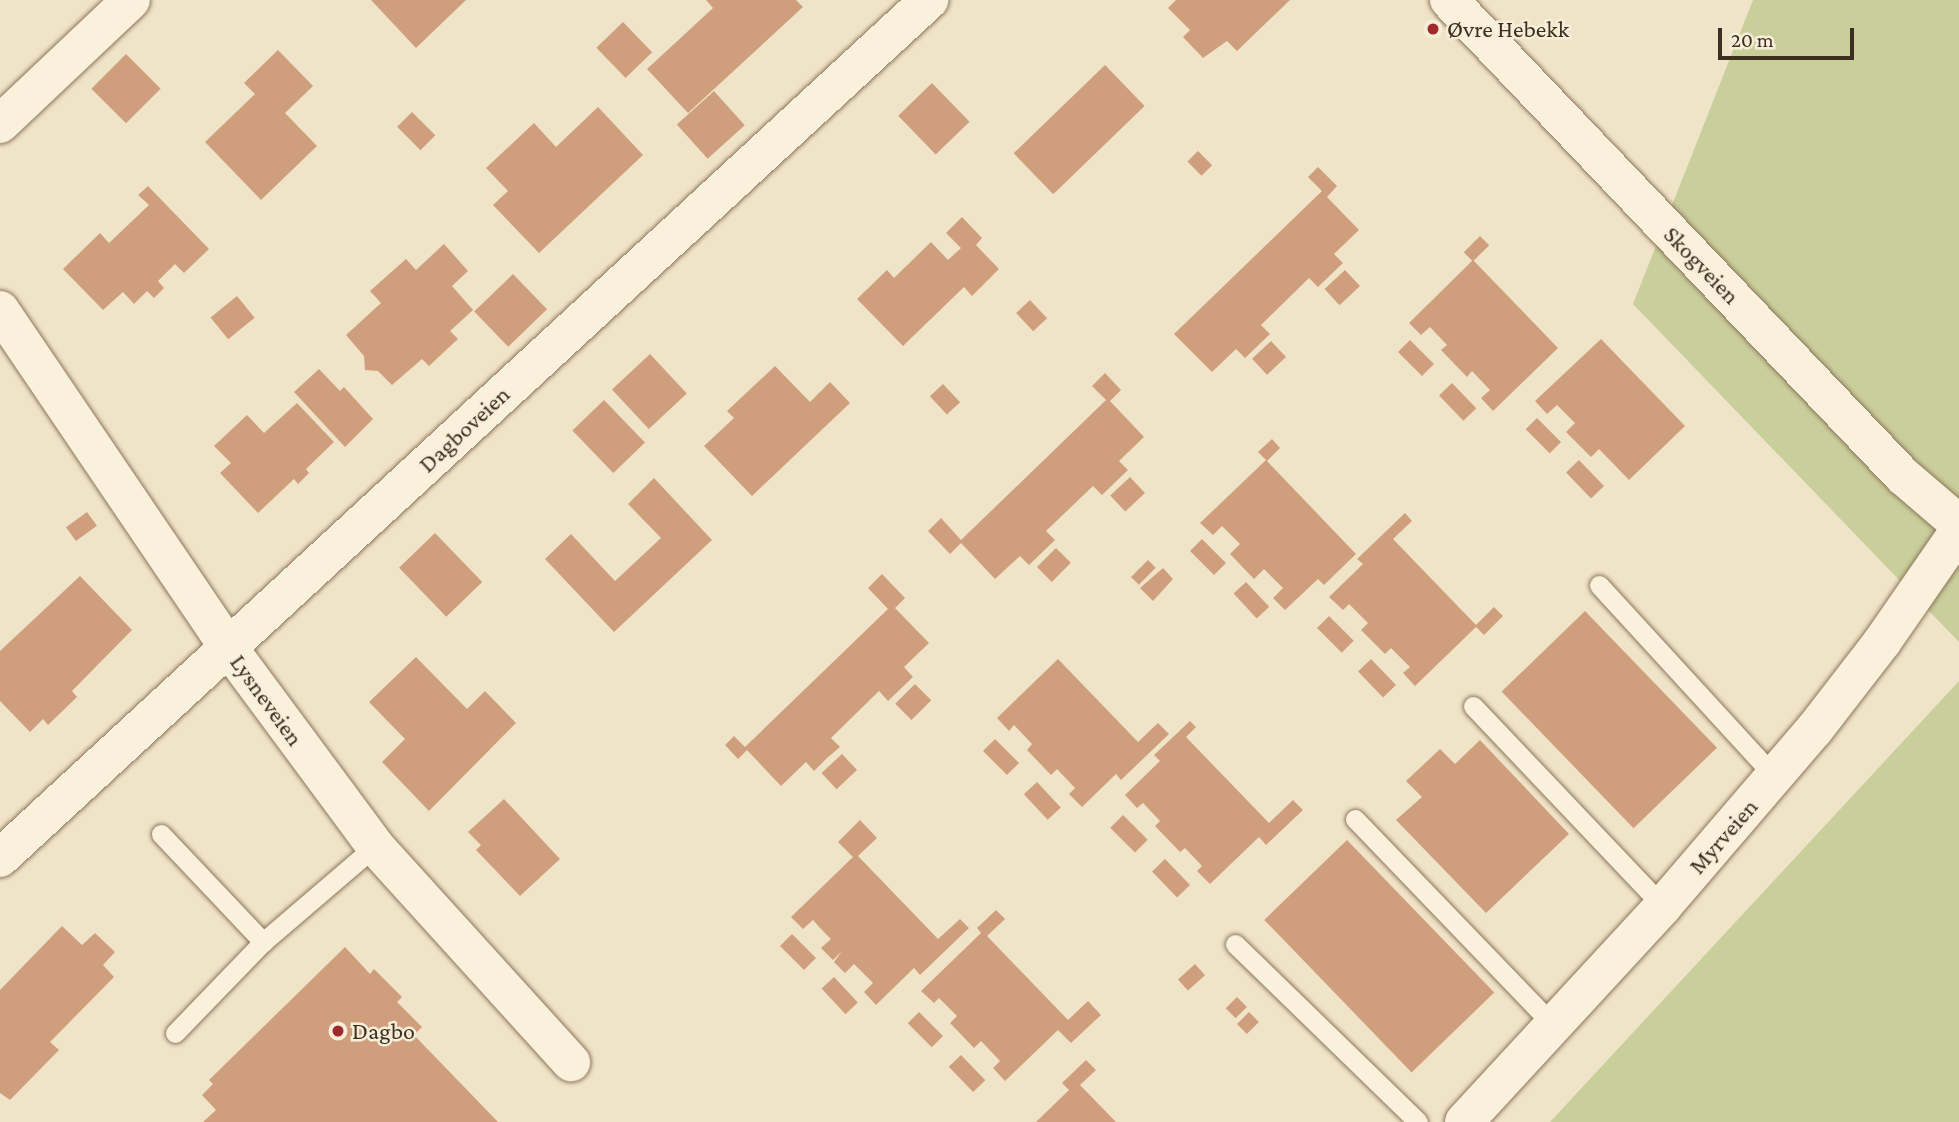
<!DOCTYPE html>
<html>
<head>
<meta charset="utf-8">
<style>
  body { margin:0 }
  #map { position:relative; width:1959px; height:1122px; overflow:hidden; background:#f0e4c8; font-family:"Crimson Pro",serif }
  div>[style] { position:absolute }
  .green>* { inset:0; background:#c9cf9b }
  .building>* { inset:0; background:#cf9f7d; transform-origin:0 0 }
  .roads { filter:drop-shadow(0 0 2px #8d765c) drop-shadow(0 0 2px #8d765c) }
  .lane>* { height:19px; margin:-9.5px; padding:0 9.5px; transform-origin:9.5px; border-radius:9.5px; background:#faf1dc }
  .street>* { height:38px; margin:-19px; padding:0 19px; transform-origin:19px; border-radius:19px; background:#faf1dc }
  .dots>* { width:19px; height:19px; translate:-50% -50%; box-sizing:border-box; border:4px solid #f7eed8; border-radius:50% }
  span { translate:-50% -50%; white-space:nowrap; text-align:center; line-height:1.15; -webkit-text-stroke:5px #f7eed8; paint-order:stroke }
  .poi-label { font-size:24px; color:#3d2e20 }
  .left { translate:0 -50%; text-align:left }
  .street-label { font-size:24px; color:#3d2e20 }
  .scale { position:absolute; left:1718px; top:28px; width:136px; height:32px; box-sizing:border-box; border:4px solid #3d2e20; border-top:0; padding-left:9px; font-size:21px; line-height:24px; white-space:nowrap; color:#3d2e20; -webkit-text-stroke:5px #f7eed8; paint-order:stroke }
</style>
</head>
<body>
<div id="map">
  <div class="green">
    <i style="clip-path:polygon(1753px 0,1959px 0,1959px 642px,1633px 304px)"></i>
    <i style="clip-path:polygon(1959px 681px,1959px 1122px,1550px 1122px)"></i>
  </div>
  <div class="building">
    <i style="clip-path:polygon(371px 0,466px 0,416px 48px)"></i>
    <i style="clip-path:polygon(706px 0,796px 0,803px 7px,688px 113px,647px 69px,713px 8px)"></i>
    <i style="clip-path:polygon(1176px 0,1290px 0,1237px 51px,1227px 41px,1203px 58px,1183px 37px,1190px 30px,1168px 8px)"></i>
    <i style="left:623px;top:22px;width:42px;height:37px;rotate:46deg"></i>
    <i style="clip-path:polygon(278px 50px,313px 86px,285px 113px,317px 146px,261px 200px,205px 142px,255px 94px,244px 83px)"></i>
    <i style="left:126px;top:54px;width:49px;height:49px;rotate:45deg"></i>
    <i style="left:1105px;top:65px;width:57px;height:127px;rotate:46deg"></i>
    <i style="left:932px;top:83px;width:54px;height:47px;rotate:46deg"></i>
    <i style="left:714px;top:91px;width:46px;height:50px;rotate:48deg"></i>
    <i style="clip-path:polygon(598px 107px,643px 155px,539px 253px,493px 205px,508px 191px,486px 168px,534px 123px,556px 147px)"></i>
    <i style="left:412px;top:112px;width:33px;height:21px;rotate:45deg"></i>
    <i style="left:1198px;top:151px;width:20px;height:15px;rotate:45deg"></i>
    <i style="clip-path:polygon(1318px 167px,1337px 186px,1327px 197px,1359px 230px,1334px 254px,1343px 263px,1318px 287px,1309px 278px,1261px 325px,1270px 334px,1245px 358px,1236px 349px,1212px 372px,1174px 334px,1322px 191px,1308px 177px)"></i>
    <i style="clip-path:polygon(148px 186px,209px 249px,184px 273px,175px 264px,158px 281px,164px 288px,154px 298px,147px 291px,134px 304px,123px 292px,103px 310px,63px 269px,100px 233px,109px 243px,149px 205px,138px 195px)"></i>
    <i style="clip-path:polygon(962px 217px,982px 238px,976px 245px,999px 269px,972px 296px,964px 287px,903px 346px,857px 299px,887px 270px,894px 278px,931px 242px,948px 260px,961px 248px,946px 233px)"></i>
    <i style="left:1480px;top:236px;width:13px;height:23px;rotate:45deg"></i>
    <i style="clip-path:polygon(444px 244px,468px 271px,452px 286px,473px 310px,450px 331px,458px 339px,429px 366px,422px 359px,392px 385px,378px 371px,365px 370px,364px 356px,346px 335px,381px 303px,370px 291px,406px 259px,416px 270px)"></i>
    <i style="clip-path:polygon(1473px 260px,1558px 348px,1493px 411px,1481px 398px,1490px 390px,1472px 371px,1467px 377px,1441px 350px,1447px 345px,1430px 327px,1421px 335px,1409px 323px)"></i>
    <i style="left:1345px;top:270px;width:22px;height:28px;rotate:47deg"></i>
    <i style="left:513px;top:274px;width:49px;height:54px;rotate:46deg"></i>
    <i style="left:237px;top:296px;width:28px;height:34px;rotate:51deg"></i>
    <i style="left:1030px;top:300px;width:25px;height:19px;rotate:47deg"></i>
    <i style="clip-path:polygon(1601px 339px,1685px 426px,1629px 480px,1599px 449px,1591px 457px,1566px 432px,1575px 423px,1557px 405px,1547px 414px,1535px 401px)"></i>
    <i style="left:1410px;top:340px;width:34px;height:17px;rotate:45deg"></i>
    <i style="left:1271px;top:341px;width:22px;height:26px;rotate:47deg"></i>
    <i style="left:650px;top:354px;width:54px;height:52px;rotate:47deg"></i>
    <i style="clip-path:polygon(775px 366px,810px 402px,830px 382px,850px 403px,752px 496px,704px 446px,734px 418px,727px 411px)"></i>
    <i style="clip-path:polygon(319px 369px,340px 391px,344px 387px,373px 419px,345px 447px,294px 392px)"></i>
    <i style="clip-path:polygon(1105px 373px,1121px 390px,1110px 401px,1144px 437px,1119px 461px,1128px 470px,1102px 495px,1093px 486px,1046px 531px,1055px 540px,1029px 565px,1020px 556px,995px 579px,961px 543px,950px 554px,928px 531px,941px 518px,961px 540px,1106px 400px,1092px 386px)"></i>
    <i style="left:1452px;top:383px;width:35px;height:18px;rotate:46deg"></i>
    <i style="left:943px;top:384px;width:25px;height:18px;rotate:47deg"></i>
    <i style="left:604px;top:400px;width:59px;height:44px;rotate:46deg"></i>
    <i style="clip-path:polygon(297px 403px,334px 442px,306px 469px,309px 473px,298px 484px,294px 479px,258px 513px,220px 473px,231px 463px,214px 446px,247px 415px,264px 433px)"></i>
    <i style="left:1537px;top:418px;width:34px;height:16px;rotate:45deg"></i>
    <i style="clip-path:polygon(1272px 439px,1280px 448px,1267px 461px,1356px 554px,1324px 585px,1318px 579px,1285px 610px,1273px 598px,1283px 588px,1264px 569px,1254px 579px,1230px 554px,1240px 544px,1222px 526px,1213px 535px,1200px 523px,1266px 460px,1258px 452px)"></i>
    <i style="left:1579px;top:460px;width:36px;height:18px;rotate:46deg"></i>
    <i style="left:1130px;top:477px;width:22px;height:27px;rotate:47deg"></i>
    <i style="clip-path:polygon(654px 478px,712px 540px,614px 632px,545px 559px,571px 534px,615px 581px,661px 538px,628px 504px)"></i>
    <i style="left:87px;top:512px;width:17px;height:26px;rotate:54deg"></i>
    <i style="clip-path:polygon(1405px 513px,1412px 521px,1393px 539px,1476px 625px,1494px 607px,1503px 616px,1484px 635px,1476px 627px,1415px 686px,1403px 673px,1410px 667px,1391px 648px,1385px 654px,1361px 630px,1368px 623px,1349px 604px,1343px 610px,1329px 597px,1363px 564px,1357px 559px)"></i>
    <i style="left:435px;top:533px;width:68px;height:50px;rotate:46deg"></i>
    <i style="left:1202px;top:539px;width:34px;height:17px;rotate:45deg"></i>
    <i style="left:1056px;top:548px;width:21px;height:27px;rotate:45deg"></i>
    <i style="left:1148px;top:560px;width:11px;height:24px;rotate:45deg"></i>
    <i style="clip-path:polygon(1163px 568px,1173px 579px,1153px 601px,1140px 588px)"></i>
    <i style="clip-path:polygon(882px 574px,905px 598px,895px 608px,929px 643px,904px 667px,913px 677px,888px 701px,879px 691px,831px 738px,840px 747px,827px 758px,814px 771px,806px 762px,781px 786px,747px 750px,738px 759px,725px 745px,734px 736px,745px 747px,888px 609px,868px 588px)"></i>
    <i style="clip-path:polygon(80px 576px,132px 630px,72px 691px,77px 697px,48px 725px,43px 719px,30px 732px,0 701px,0 651px)"></i>
    <i style="left:1246px;top:582px;width:34px;height:17px;rotate:47deg"></i>
    <i style="left:1585px;top:611px;width:190px;height:116px;rotate:46deg"></i>
    <i style="left:1329px;top:616px;width:35px;height:17px;rotate:45deg"></i>
    <i style="clip-path:polygon(416px 657px,467px 709px,485px 691px,516px 723px,429px 811px,382px 762px,405px 739px,369px 702px)"></i>
    <i style="clip-path:polygon(1058px 659px,1138px 742px,1158px 723px,1169px 734px,1121px 780px,1116px 774px,1082px 807px,1069px 794px,1075px 788px,1057px 769px,1051px 775px,1027px 750px,1032px 744px,1014px 725px,1009px 731px,997px 718px)"></i>
    <i style="left:1371px;top:659px;width:36px;height:18px;rotate:46deg"></i>
    <i style="left:915px;top:684px;width:23px;height:28px;rotate:45deg"></i>
    <i style="clip-path:polygon(1190px 721px,1196px 727px,1186px 737px,1269px 823px,1293px 800px,1303px 810px,1266px 845px,1259px 837px,1210px 884px,1197px 871px,1202px 866px,1185px 848px,1180px 852px,1155px 826px,1160px 821px,1143px 803px,1137px 808px,1125px 795px,1160px 761px,1154px 755px)"></i>
    <i style="left:995px;top:739px;width:34px;height:17px;rotate:45deg"></i>
    <i style="clip-path:polygon(1480px 740px,1569px 834px,1486px 913px,1396px 820px,1422px 797px,1406px 781px,1440px 749px,1455px 764px)"></i>
    <i style="left:842px;top:754px;width:22px;height:28px;rotate:47deg"></i>
    <i style="left:1037px;top:782px;width:35px;height:18px;rotate:47deg"></i>
    <i style="clip-path:polygon(504px 799px,560px 859px,520px 896px,476px 850px,481px 845px,468px 832px)"></i>
    <i style="left:1123px;top:815px;width:35px;height:18px;rotate:45deg"></i>
    <i style="clip-path:polygon(860px 820px,877px 838px,858px 856px,938px 939px,960px 919px,969px 928px,920px 975px,914px 968px,876px 1005px,864px 992px,873px 983px,854px 964px,845px 973px,834px 962px,842px 951px,833px 960px,821px 948px,831px 939px,821px 929px,813px 920px,803px 929px,791px 917px,853px 857px,838px 842px)"></i>
    <i style="left:1347px;top:840px;width:212px;height:115px;rotate:46deg"></i>
    <i style="left:1165px;top:859px;width:36px;height:18px;rotate:46deg"></i>
    <i style="clip-path:polygon(996px 910px,1005px 919px,987px 936px,1068px 1020px,1088px 1001px,1101px 1015px,1071px 1043px,1058px 1030px,1005px 1081px,993px 1068px,1000px 1061px,981px 1041px,974px 1048px,950px 1023px,957px 1016px,939px 998px,934px 1003px,921px 991px,981px 933px,977px 928px)"></i>
    <i style="clip-path:polygon(62px 926px,82px 945px,95px 933px,115px 952px,103px 965px,114px 977px,50px 1042px,59px 1050px,10px 1100px,0 1093px,0 990px)"></i>
    <i style="left:792px;top:934px;width:34px;height:17px;rotate:45deg"></i>
    <i style="clip-path:polygon(345px 947px,370px 974px,374px 969px,402px 997px,397px 1002px,422px 1027px,414px 1035px,498px 1122px,203px 1122px,216px 1110px,202px 1095px,213px 1084px,209px 1080px)"></i>
    <i style="left:1195px;top:964px;width:15px;height:23px;rotate:48deg"></i>
    <i style="left:834px;top:977px;width:35px;height:17px;rotate:47deg"></i>
    <i style="left:1237px;top:997px;width:14px;height:16px;rotate:45deg"></i>
    <i style="left:919px;top:1012px;width:34px;height:16px;rotate:45deg"></i>
    <i style="left:1249px;top:1012px;width:14px;height:17px;rotate:45deg"></i>
    <i style="left:961px;top:1055px;width:35px;height:17px;rotate:46deg"></i>
    <i style="clip-path:polygon(1086px 1060px,1096px 1070px,1080px 1085px,1116px 1122px,1036px 1122px,1069px 1090px,1062px 1083px)"></i>
  </div>
  <div class="roads">
    <div class="lane">
      <i style="left:1599px;top:585px;width:260px;rotate:47.5deg"></i>
      <i style="left:1473px;top:706px;width:276px;rotate:46.5deg"></i>
      <i style="left:1355px;top:819px;width:286px;rotate:46.1deg"></i>
      <i style="left:161px;top:834px;width:149px;rotate:46.6deg"></i>
      <i style="left:1235px;top:944px;width:255px;rotate:44.2deg"></i>
      <i style="left:175px;top:1033px;width:127px;rotate:-46deg"></i>
      <i style="left:263px;top:942px;width:148px;rotate:-40.6deg"></i>
    </div>
    <div class="street">
      <i style="left:1449px;top:0;width:658px;rotate:46.36deg"></i>
      <i style="left:1903px;top:476px;width:74px;rotate:40.6deg"></i>
      <i style="left:0;top:124px;width:180px;rotate:-43.4deg"></i>
      <i style="left:0;top:310px;width:407px;rotate:55.9deg"></i>
      <i style="left:228px;top:647px;width:247px;rotate:53.5deg"></i>
      <i style="left:375px;top:846px;width:292px;rotate:47.8deg"></i>
      <i style="left:0;top:858px;width:1265px;rotate:-42.72deg"></i>
      <i style="left:1464px;top:1122px;width:294px;rotate:-47.3deg"></i>
      <i style="left:1663px;top:906px;width:232px;rotate:-49.4deg"></i>
      <i style="left:1814px;top:730px;width:111px;rotate:-52.3deg"></i>
      <i style="left:1882px;top:642px;width:135px;rotate:-55.3deg"></i>
    </div>
  </div>
  <div class="dots">
    <i style="left:1433px;top:29px;background:#9e2a2b"></i>
    <i style="left:338px;top:1031px;background:#9e2a2b"></i>
  </div>
  <div class="poi-label">
    <span class="left" style="left:1447px;top:29px">Øvre Hebekk</span>
    <span class="left" style="left:352px;top:1031px">Dagbo</span>
  </div>
  <div class="street-label">
    <span style="left:1702px;top:265px;rotate:46deg">Skogveien</span>
    <span style="left:464px;top:429px;rotate:-43deg">Dagboveien</span>
    <span style="left:267px;top:700px;rotate:54deg">Lysneveien</span>
    <span style="left:1723px;top:836px;rotate:-49deg">Myrveien</span>
  </div>
  <div class="scale">20 m</div>
</div>
</body>
</html>
